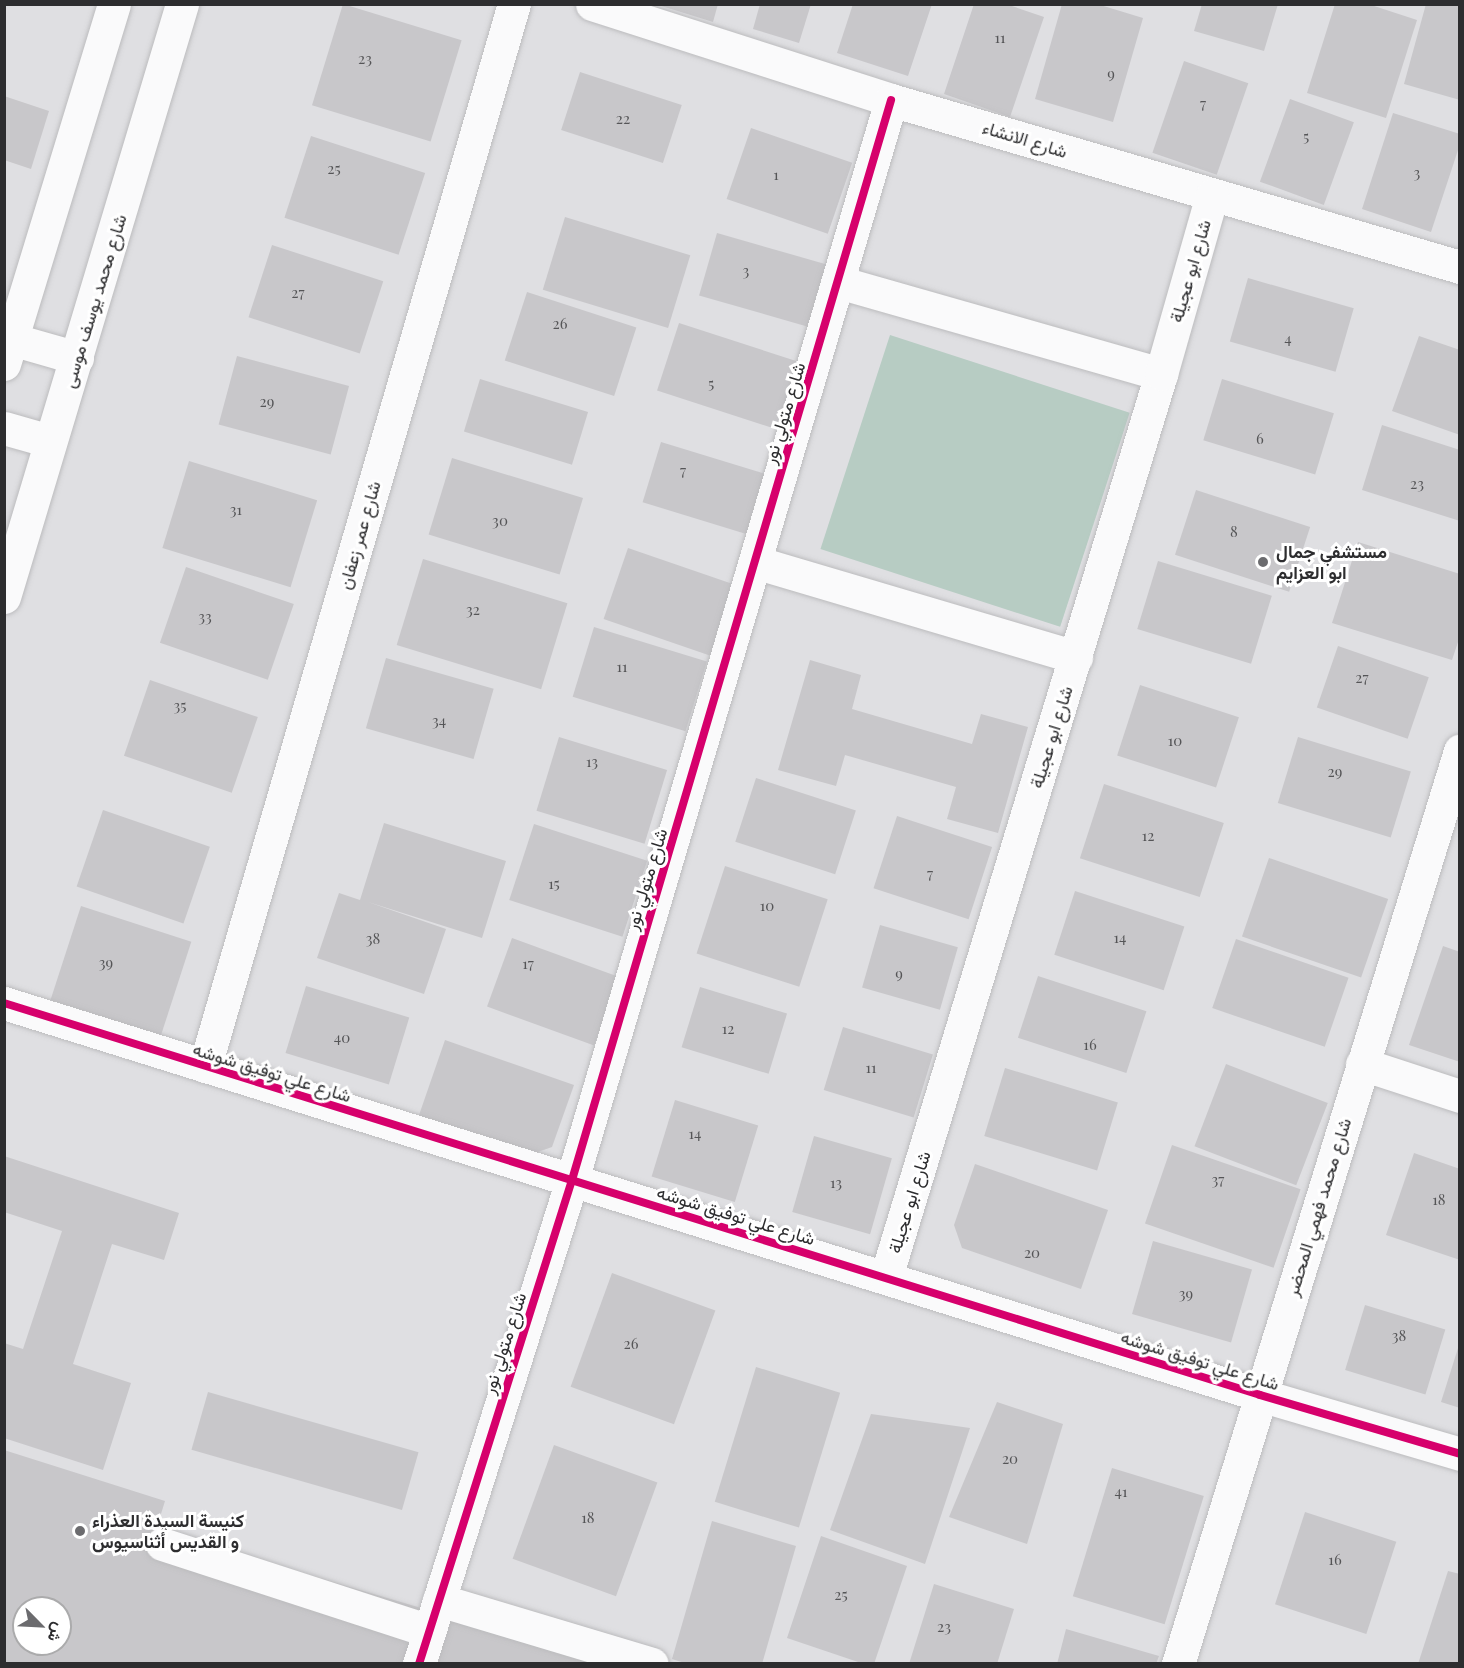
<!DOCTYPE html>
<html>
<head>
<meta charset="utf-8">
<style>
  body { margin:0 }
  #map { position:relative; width:1464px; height:1668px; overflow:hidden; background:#dfdfe2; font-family:"Playfair Display",Vazirmatn,serif }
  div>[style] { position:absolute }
  .green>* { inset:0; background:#b7ccc3; transform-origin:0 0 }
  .building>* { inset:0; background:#c8c7ca; transform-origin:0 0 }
  .roads { filter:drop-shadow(0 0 2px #bcbcbe) drop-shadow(0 0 2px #bcbcbe) }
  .minor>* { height:33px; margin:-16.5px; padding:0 16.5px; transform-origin:16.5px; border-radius:16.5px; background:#fafafb }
  .cycleway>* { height:8px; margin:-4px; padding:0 4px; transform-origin:4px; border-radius:4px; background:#d6006c }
  .dots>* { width:16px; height:16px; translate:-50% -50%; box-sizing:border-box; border:3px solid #fff; border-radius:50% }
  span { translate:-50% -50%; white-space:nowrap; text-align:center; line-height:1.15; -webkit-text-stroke:6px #fff; paint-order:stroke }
  .number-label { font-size:15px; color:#555557 }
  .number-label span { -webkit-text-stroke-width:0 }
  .street-label { font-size:18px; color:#2d2d2f }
  .poi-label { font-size:18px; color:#2d2d2f; font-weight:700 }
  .left { translate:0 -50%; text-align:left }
  .frame { position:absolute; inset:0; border:6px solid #2d2d2f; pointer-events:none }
  .north { position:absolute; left:12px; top:1596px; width:60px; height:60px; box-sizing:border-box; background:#fff; border:2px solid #ababac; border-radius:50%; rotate:114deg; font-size:16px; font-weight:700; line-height:24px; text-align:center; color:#2d2d2f }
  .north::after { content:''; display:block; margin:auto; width:21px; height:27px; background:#6b6b6e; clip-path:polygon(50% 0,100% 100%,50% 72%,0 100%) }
</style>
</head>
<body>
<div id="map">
  <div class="green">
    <i style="left:890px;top:335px;width:252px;height:225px;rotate:18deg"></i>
  </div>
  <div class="building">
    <i style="left:343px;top:4px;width:124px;height:106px;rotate:17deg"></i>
    <i style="clip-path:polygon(655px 4px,718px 4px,713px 22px)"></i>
    <i style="clip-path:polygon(760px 4px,811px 4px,799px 43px,753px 29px)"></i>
    <i style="clip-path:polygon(853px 4px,932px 4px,908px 76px,837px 53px)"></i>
    <i style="clip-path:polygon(974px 4px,1006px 4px,1044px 17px,1010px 117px,944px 94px)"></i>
    <i style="clip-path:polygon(1062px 4px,1097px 4px,1143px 18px,1113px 122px,1035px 99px)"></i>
    <i style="clip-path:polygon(1202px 4px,1278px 4px,1264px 51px,1194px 31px)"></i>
    <i style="clip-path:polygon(1335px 4px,1368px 4px,1417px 20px,1386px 118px,1307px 93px)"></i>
    <i style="clip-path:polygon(1426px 4px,1460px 4px,1460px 100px,1404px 84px)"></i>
    <i style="left:1184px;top:61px;width:68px;height:97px;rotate:19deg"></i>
    <i style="left:580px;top:72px;width:107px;height:61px;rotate:18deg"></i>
    <i style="clip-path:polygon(4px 96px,49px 111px,31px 169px,4px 160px)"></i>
    <i style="left:1290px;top:99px;width:68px;height:88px;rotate:20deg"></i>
    <i style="clip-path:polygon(1393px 113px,1460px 134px,1460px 144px,1431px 232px,1362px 209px)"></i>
    <i style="left:751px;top:128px;width:107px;height:75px;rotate:19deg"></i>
    <i style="left:311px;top:136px;width:120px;height:86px;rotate:18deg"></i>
    <i style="left:565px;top:217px;width:131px;height:76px;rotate:17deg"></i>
    <i style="left:717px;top:233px;width:115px;height:65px;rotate:16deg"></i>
    <i style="left:272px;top:245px;width:117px;height:76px;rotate:18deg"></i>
    <i style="left:1248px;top:278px;width:110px;height:66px;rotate:16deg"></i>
    <i style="left:527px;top:292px;width:115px;height:72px;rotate:18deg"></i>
    <i style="left:679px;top:323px;width:128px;height:71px;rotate:18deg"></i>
    <i style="clip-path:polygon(1419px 336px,1460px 350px,1460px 435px,1392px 411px)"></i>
    <i style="left:237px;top:356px;width:116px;height:71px;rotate:15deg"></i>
    <i style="left:480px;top:379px;width:113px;height:55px;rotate:17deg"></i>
    <i style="left:1222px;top:379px;width:117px;height:64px;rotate:17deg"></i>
    <i style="clip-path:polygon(1382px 425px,1460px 450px,1460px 521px,1362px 490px)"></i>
    <i style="left:661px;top:442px;width:116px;height:63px;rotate:17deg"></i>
    <i style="left:452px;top:458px;width:137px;height:80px;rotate:17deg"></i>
    <i style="left:189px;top:461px;width:134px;height:91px;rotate:17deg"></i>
    <i style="left:1196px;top:490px;width:120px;height:68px;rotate:18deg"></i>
    <i style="clip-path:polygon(1358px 542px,1460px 574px,1460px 636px,1452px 660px,1332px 623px)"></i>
    <i style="left:628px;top:548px;width:120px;height:75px;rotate:19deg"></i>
    <i style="left:423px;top:559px;width:151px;height:90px;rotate:17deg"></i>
    <i style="left:1158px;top:561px;width:119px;height:71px;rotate:17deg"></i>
    <i style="left:186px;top:567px;width:114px;height:80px;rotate:19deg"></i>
    <i style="left:594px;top:627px;width:118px;height:73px;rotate:17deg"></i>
    <i style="left:1338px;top:646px;width:96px;height:65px;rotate:19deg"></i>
    <i style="left:386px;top:658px;width:112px;height:73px;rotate:16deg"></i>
    <i style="clip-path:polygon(810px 660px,861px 675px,852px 709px,972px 744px,981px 714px,1028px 727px,998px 833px,947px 819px,956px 787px,845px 755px,836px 786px,778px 770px)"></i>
    <i style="left:150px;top:680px;width:114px;height:80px;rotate:19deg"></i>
    <i style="left:1140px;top:685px;width:104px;height:74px;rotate:18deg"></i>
    <i style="left:559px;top:737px;width:113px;height:77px;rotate:17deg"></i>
    <i style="left:1298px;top:737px;width:118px;height:69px;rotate:17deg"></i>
    <i style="left:756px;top:778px;width:105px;height:67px;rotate:18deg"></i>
    <i style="left:1104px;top:784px;width:126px;height:78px;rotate:18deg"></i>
    <i style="left:103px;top:810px;width:113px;height:81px;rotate:19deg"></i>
    <i style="left:897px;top:816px;width:100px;height:76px;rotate:18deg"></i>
    <i style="clip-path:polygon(384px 823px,506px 861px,482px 938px,368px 902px,446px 929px,424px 994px,317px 958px,339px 893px,360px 900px)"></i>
    <i style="left:534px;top:824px;width:119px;height:80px;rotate:18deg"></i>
    <i style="left:1269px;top:858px;width:126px;height:83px;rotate:19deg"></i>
    <i style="left:725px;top:866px;width:108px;height:92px;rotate:18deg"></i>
    <i style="left:1075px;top:891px;width:115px;height:67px;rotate:18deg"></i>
    <i style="left:81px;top:906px;width:116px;height:99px;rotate:18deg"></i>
    <i style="left:880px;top:925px;width:81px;height:65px;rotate:16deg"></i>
    <i style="left:512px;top:938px;width:114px;height:73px;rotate:20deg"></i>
    <i style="left:1236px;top:939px;width:119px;height:73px;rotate:19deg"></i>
    <i style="clip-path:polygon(1443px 946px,1460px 952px,1460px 1062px,1409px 1045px)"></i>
    <i style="left:1038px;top:976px;width:114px;height:65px;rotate:18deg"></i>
    <i style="left:306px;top:986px;width:108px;height:70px;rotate:17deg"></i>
    <i style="left:700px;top:987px;width:91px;height:63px;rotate:17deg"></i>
    <i style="left:843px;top:1027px;width:94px;height:66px;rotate:17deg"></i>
    <i style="clip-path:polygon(445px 1040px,574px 1085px,552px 1147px,526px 1156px,418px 1118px)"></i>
    <i style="left:1226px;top:1064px;width:109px;height:88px;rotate:21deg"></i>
    <i style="left:1005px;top:1068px;width:118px;height:71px;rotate:17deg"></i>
    <i style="left:675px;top:1100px;width:87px;height:80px;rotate:17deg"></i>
    <i style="left:814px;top:1136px;width:81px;height:79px;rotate:16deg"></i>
    <i style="left:1172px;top:1145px;width:136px;height:83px;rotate:19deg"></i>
    <i style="clip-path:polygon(1414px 1153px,1460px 1169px,1460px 1260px,1386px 1235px)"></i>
    <i style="clip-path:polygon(4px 1156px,179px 1213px,164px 1260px,112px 1244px,73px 1364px,131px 1383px,103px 1470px,4px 1438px,4px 1343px,23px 1349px,62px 1231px,4px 1212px)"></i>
    <i style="clip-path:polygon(975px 1164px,1108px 1210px,1081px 1289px,962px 1248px,954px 1225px)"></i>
    <i style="left:1153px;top:1241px;width:103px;height:76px;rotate:16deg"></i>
    <i style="left:612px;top:1273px;width:110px;height:121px;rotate:20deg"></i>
    <i style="left:1365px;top:1305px;width:84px;height:68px;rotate:17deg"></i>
    <i style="clip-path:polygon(1459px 1345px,1460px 1345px,1460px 1408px,1441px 1402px)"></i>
    <i style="left:756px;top:1367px;width:88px;height:141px;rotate:17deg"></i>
    <i style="left:208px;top:1392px;width:219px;height:60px;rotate:16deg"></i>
    <i style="clip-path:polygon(997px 1402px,1063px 1424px,1027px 1544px,949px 1517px)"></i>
    <i style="clip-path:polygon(871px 1414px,970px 1428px,925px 1564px,830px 1530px)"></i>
    <i style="left:554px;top:1445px;width:110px;height:121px;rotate:20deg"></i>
    <i style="clip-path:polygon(evenodd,4px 1450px,165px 1501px,156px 1530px,611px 1664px,4px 1664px,4px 1450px,24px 1608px,60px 1608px,60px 1644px,24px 1644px,24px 1608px)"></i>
    <i style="left:1112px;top:1468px;width:96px;height:134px;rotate:17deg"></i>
    <i style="left:1305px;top:1512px;width:96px;height:97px;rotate:18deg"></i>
    <i style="clip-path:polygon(712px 1521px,796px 1546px,762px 1664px,688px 1664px,672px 1659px)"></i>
    <i style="clip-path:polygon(821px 1536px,907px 1566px,874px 1664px,864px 1664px,787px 1638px)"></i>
    <i style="clip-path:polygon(1448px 1571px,1460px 1574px,1460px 1664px,1418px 1664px)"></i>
    <i style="clip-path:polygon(934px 1584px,1014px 1609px,997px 1664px,909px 1664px)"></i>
    <i style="clip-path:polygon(1066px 1629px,1159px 1656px,1156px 1664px,1057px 1664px)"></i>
  </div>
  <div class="roads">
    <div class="minor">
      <i style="left:592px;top:4px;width:314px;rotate:17.8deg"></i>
      <i style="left:891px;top:100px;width:593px;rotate:16.36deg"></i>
      <i style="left:838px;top:282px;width:336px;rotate:15.9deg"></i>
      <i style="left:4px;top:337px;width:76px;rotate:16deg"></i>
      <i style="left:4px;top:364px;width:376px;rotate:-73deg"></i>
      <i style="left:4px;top:428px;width:48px;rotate:15.8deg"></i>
      <i style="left:755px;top:562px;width:335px;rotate:16.5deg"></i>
      <i style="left:4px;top:597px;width:619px;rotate:-73.29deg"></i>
      <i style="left:4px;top:1003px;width:1316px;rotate:17.33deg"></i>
      <i style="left:1260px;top:1395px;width:209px;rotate:16.4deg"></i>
      <i style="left:1362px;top:1064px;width:103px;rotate:18.1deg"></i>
      <i style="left:205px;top:1066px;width:1106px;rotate:-73.78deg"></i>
      <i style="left:886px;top:1277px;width:944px;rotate:-73.06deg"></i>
      <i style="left:1161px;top:374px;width:186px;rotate:-74.1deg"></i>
      <i style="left:162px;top:1544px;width:281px;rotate:18deg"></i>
      <i style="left:439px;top:1600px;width:222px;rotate:16.7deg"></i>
      <i style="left:419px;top:1664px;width:508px;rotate:-72.46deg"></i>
      <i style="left:572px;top:1180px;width:1126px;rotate:-73.54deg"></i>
      <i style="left:1178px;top:1664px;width:956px;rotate:-72.84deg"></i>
    </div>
  </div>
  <div class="cycleway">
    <i style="left:4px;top:1003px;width:1316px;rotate:17.33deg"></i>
    <i style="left:1260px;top:1395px;width:209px;rotate:16.4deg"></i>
    <i style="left:419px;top:1664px;width:508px;rotate:-72.46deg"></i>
    <i style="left:572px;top:1180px;width:1126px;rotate:-73.54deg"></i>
  </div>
  <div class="dots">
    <i style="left:1263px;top:562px;background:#6b6b6e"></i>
    <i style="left:80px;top:1531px;background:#6b6b6e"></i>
  </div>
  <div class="number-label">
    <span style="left:1000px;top:38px">11</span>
    <span style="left:365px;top:59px">23</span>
    <span style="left:1111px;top:74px">9</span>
    <span style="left:1203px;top:104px">7</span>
    <span style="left:623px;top:119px">22</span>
    <span style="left:1306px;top:137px">5</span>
    <span style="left:334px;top:169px">25</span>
    <span style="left:1417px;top:173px">3</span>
    <span style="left:776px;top:175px">1</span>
    <span style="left:746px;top:271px">3</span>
    <span style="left:298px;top:293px">27</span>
    <span style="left:560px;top:324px">26</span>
    <span style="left:1288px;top:339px">4</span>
    <span style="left:711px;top:384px">5</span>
    <span style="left:267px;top:402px">29</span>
    <span style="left:1260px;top:439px">6</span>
    <span style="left:683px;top:471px">7</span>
    <span style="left:1417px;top:484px">23</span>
    <span style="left:236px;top:510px">31</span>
    <span style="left:500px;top:521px">30</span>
    <span style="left:1234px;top:532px">8</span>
    <span style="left:473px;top:610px">32</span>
    <span style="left:205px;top:617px">33</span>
    <span style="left:622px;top:667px">11</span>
    <span style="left:1362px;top:678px">27</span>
    <span style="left:180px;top:706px">35</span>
    <span style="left:439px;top:721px">34</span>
    <span style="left:1175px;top:741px">10</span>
    <span style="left:592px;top:762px">13</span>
    <span style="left:1335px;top:772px">29</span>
    <span style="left:1148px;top:836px">12</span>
    <span style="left:930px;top:874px">7</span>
    <span style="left:554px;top:884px">15</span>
    <span style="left:767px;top:906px">10</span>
    <span style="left:1120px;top:938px">14</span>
    <span style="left:373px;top:939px">38</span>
    <span style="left:106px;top:963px">39</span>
    <span style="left:528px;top:964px">17</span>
    <span style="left:899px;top:974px">9</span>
    <span style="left:728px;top:1029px">12</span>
    <span style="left:342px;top:1038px">40</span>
    <span style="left:1090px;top:1045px">16</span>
    <span style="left:871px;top:1068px">11</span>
    <span style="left:695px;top:1134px">14</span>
    <span style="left:1218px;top:1180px">37</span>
    <span style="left:836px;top:1183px">13</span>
    <span style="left:1439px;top:1200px">18</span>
    <span style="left:1032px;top:1253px">20</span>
    <span style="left:1186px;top:1294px">39</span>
    <span style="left:1399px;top:1336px">38</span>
    <span style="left:631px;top:1344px">26</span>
    <span style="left:1010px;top:1459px">20</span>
    <span style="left:1121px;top:1492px">41</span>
    <span style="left:588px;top:1518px">18</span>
    <span style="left:1335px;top:1560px">16</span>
    <span style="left:841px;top:1595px">25</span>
    <span style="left:944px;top:1627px">23</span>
  </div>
  <div class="street-label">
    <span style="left:1025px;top:139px;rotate:17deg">شارع الانشاء</span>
    <span style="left:1190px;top:271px;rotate:-74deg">شارع ابو عجيلة</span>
    <span style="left:94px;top:301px;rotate:-73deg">شارع محمد يوسف موسى</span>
    <span style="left:784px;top:413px;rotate:-73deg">شارع متولي نور</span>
    <span style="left:359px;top:535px;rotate:-74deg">شارع عمر زعفان</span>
    <span style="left:1051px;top:737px;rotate:-73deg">شارع ابو عجيلة</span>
    <span style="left:646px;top:879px;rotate:-73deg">شارع متولي نور</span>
    <span style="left:272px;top:1072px;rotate:17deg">شارع علي توفيق شوشه</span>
    <span style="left:909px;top:1202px;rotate:-73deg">شارع ابو عجيلة</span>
    <span style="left:1318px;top:1207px;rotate:-73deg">شارع محمد فهمي المحضر</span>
    <span style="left:736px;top:1215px;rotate:17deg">شارع علي توفيق شوشه</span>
    <span style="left:504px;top:1343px;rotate:-72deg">شارع متولي نور</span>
    <span style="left:1200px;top:1360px;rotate:17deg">شارع علي توفيق شوشه</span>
  </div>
  <div class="poi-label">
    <span class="left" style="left:1276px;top:562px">مستشفي جمال<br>ابو العزايم</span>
    <span class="left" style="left:92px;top:1531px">كنيسة السيدة العذراء<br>و القديس أثناسيوس</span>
  </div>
  <div class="frame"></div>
  <div class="north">ش</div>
</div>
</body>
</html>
